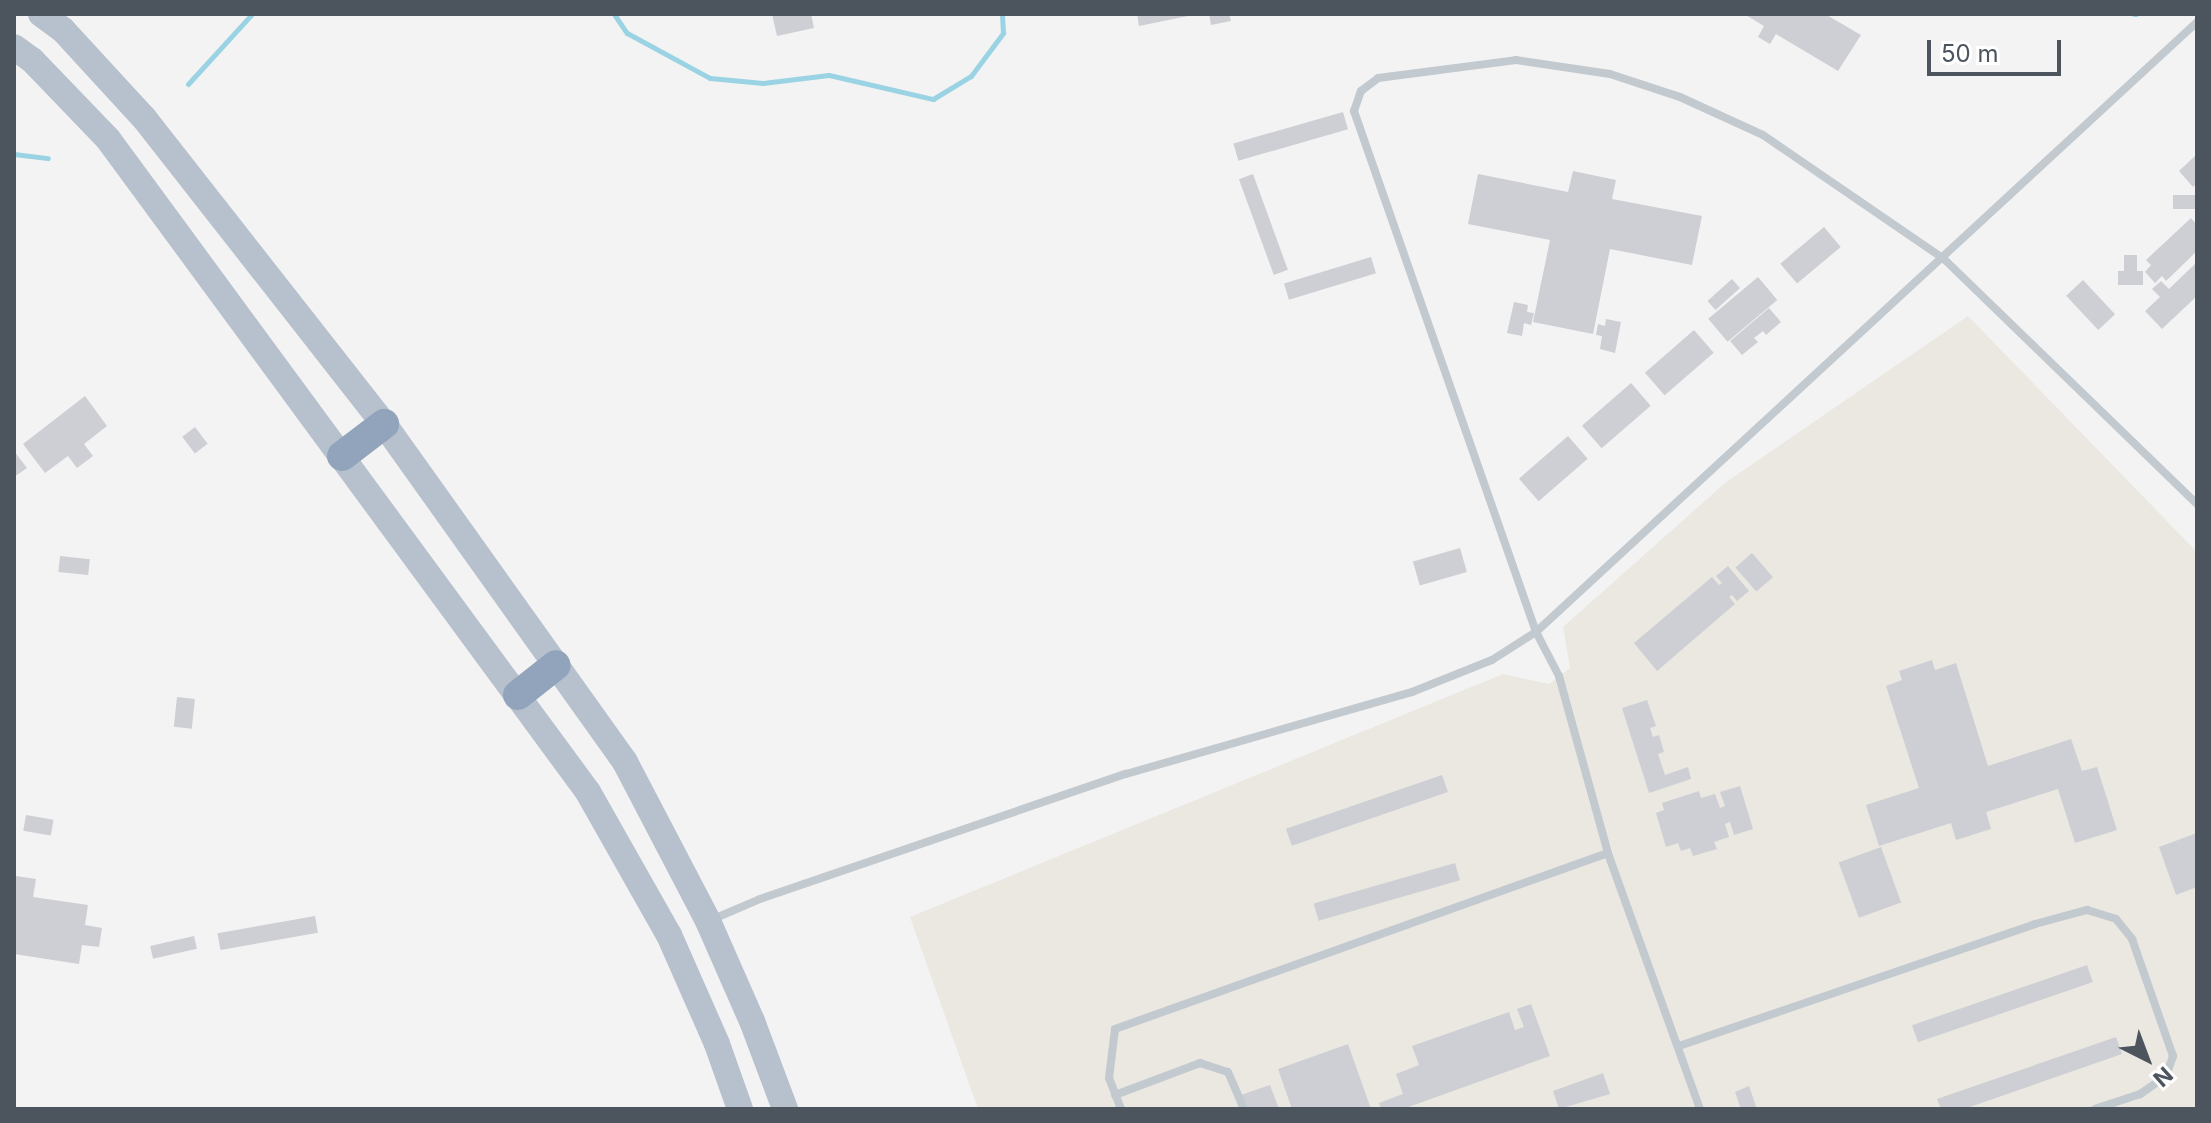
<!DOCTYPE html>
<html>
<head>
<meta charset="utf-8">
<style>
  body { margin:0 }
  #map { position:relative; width:2211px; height:1123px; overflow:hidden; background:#f4f3f3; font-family:Inter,sans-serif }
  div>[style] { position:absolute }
  .commercial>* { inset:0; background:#eae8e1 }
  .stream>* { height:5px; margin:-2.5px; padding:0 2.5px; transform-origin:2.5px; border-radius:2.5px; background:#9ad3e3 }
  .building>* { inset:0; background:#cdcfd4; transform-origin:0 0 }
  .lane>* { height:8px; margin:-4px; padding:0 4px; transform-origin:4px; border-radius:4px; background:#c2c9cf }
  .primary>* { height:26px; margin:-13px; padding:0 13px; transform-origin:13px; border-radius:13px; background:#b6c1cd }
  .highway>* { height:30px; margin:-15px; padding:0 15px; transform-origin:15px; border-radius:15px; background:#91a4bb }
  span { translate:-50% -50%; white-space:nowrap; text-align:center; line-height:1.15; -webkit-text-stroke:7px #fff; paint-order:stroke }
  .frame { position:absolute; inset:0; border:16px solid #4c555e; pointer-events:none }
  .north { position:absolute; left:2107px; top:1019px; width:80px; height:80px; -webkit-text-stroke:6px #fff; paint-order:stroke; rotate:138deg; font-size:22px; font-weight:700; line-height:32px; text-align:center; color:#4c555e }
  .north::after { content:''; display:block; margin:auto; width:28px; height:36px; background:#4c555e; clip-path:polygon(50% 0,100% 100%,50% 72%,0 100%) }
  .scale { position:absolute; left:1927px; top:40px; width:134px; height:36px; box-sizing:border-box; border:4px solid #4c555e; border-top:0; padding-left:10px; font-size:24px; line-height:28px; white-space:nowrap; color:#4c555e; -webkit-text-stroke:6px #fff; paint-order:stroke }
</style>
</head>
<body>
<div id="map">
  <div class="commercial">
    <i style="clip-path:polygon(1968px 316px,2197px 552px,2197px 1109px,978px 1109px,910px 917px,1503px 674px,1549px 684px,1570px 668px,1563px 627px,1725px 483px)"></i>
  </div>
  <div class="stream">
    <i style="left:614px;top:14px;width:23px;rotate:56deg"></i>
    <i style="left:627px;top:33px;width:94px;rotate:28.5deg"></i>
    <i style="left:710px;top:78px;width:53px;rotate:5.4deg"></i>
    <i style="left:763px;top:83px;width:66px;rotate:-6.9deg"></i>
    <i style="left:829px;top:75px;width:107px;rotate:13deg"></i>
    <i style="left:933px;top:99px;width:44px;rotate:-31.2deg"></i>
    <i style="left:971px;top:76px;width:54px;rotate:-53.3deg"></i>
    <i style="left:1003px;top:33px;width:19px;rotate:-93deg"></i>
    <i style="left:2134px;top:14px;width:2px"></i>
    <i style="left:188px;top:84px;width:95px;rotate:-47.6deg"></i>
    <i style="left:14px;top:154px;width:34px;rotate:7deg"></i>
  </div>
  <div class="building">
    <i style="clip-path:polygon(772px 14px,811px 14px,814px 28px,777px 36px)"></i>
    <i style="clip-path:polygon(1137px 14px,1193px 14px,1193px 15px,1139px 26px)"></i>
    <i style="clip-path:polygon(1209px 14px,1229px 14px,1231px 21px,1211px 25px)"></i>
    <i style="clip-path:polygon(1744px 14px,1825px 14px,1861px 35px,1838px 71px,1776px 34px,1770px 44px,1758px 37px,1764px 26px)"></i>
    <i style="left:1343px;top:112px;width:18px;height:114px;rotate:74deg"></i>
    <i style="clip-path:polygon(2197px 154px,2197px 183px,2193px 187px,2179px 171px)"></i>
    <i style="clip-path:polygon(1573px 171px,1616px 180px,1612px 199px,1702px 216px,1692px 265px,1610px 249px,1593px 334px,1533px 322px,1550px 240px,1468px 224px,1478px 174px,1568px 192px)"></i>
    <i style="left:1253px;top:174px;width:102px;height:15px;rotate:70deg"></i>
    <i style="left:2173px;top:195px;width:24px;height:14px"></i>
    <i style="clip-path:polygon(2191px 218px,2197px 225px,2197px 251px,2166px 281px,2162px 276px,2155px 283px,2145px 272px,2151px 265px,2146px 260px)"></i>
    <i style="left:1824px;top:227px;width:26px;height:57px;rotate:50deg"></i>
    <i style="clip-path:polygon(2124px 255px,2137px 255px,2137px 271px,2143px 271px,2143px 285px,2118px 285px,2118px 271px,2124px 271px)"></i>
    <i style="left:1371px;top:257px;width:17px;height:91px;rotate:73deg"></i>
    <i style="clip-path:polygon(2197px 262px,2197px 296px,2162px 329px,2145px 311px,2160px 297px,2152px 289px,2161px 281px,2169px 289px)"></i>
    <i style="left:1758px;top:277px;width:30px;height:65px;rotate:50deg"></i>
    <i style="left:1732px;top:279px;width:12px;height:33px;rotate:48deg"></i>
    <i style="left:2083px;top:280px;width:47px;height:23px;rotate:47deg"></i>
    <i style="clip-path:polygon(1514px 302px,1528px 305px,1527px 312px,1534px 313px,1531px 325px,1524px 323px,1522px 336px,1507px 333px)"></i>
    <i style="clip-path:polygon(1769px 308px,1781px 322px,1766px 335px,1763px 331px,1754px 338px,1758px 342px,1742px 355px,1730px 341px)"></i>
    <i style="clip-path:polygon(1606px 319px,1621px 322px,1615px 353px,1600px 349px,1602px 336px,1596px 335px,1598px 324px,1605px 326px)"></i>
    <i style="left:1694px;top:330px;width:30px;height:65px;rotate:49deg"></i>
    <i style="left:1631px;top:383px;width:30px;height:65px;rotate:49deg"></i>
    <i style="clip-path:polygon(85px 396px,107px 426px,84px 444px,93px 456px,77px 468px,68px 456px,45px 473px,23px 444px)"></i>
    <i style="left:195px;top:427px;width:21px;height:16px;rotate:53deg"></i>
    <i style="left:1568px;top:436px;width:30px;height:65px;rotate:49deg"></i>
    <i style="clip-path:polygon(14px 451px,27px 468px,14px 477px)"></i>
    <i style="left:1460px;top:548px;width:25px;height:49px;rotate:74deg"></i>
    <i style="left:1752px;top:553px;width:32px;height:22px;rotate:49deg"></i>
    <i style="left:60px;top:556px;width:30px;height:16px;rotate:6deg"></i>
    <i style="clip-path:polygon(1728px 566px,1749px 591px,1737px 601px,1732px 595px,1729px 597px,1735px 604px,1657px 671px,1634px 643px,1712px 577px,1719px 585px,1722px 583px,1716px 576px)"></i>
    <i style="clip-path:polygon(1932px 660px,1935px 670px,1956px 663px,1988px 766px,2071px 739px,2082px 771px,2097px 767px,2117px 830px,2075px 843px,2058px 789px,1986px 812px,1991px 829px,1956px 840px,1951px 823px,1879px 846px,1866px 805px,1919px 788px,1886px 686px,1902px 680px,1899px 671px)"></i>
    <i style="left:177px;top:697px;width:18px;height:30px;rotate:6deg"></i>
    <i style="clip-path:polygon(1647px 700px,1656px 726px,1650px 728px,1653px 737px,1659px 735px,1664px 752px,1658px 754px,1665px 775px,1688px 767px,1691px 779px,1649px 793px,1622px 708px)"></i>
    <i style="left:1442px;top:775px;width:18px;height:165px;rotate:71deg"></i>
    <i style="clip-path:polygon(1740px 786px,1753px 829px,1734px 835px,1730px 822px,1725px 824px,1729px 837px,1714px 842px,1717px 849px,1693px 856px,1690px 848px,1681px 851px,1678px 843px,1666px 847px,1656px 813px,1664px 810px,1662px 803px,1699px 791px,1701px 798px,1715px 794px,1720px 808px,1725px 806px,1720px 792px)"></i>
    <i style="left:26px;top:815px;width:28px;height:16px;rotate:10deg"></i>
    <i style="clip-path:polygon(2197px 833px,2197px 887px,2176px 895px,2159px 847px)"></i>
    <i style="left:1881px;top:847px;width:59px;height:45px;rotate:70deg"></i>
    <i style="left:1455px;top:863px;width:18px;height:147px;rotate:74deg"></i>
    <i style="clip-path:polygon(16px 876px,36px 879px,33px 897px,88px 905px,85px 925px,102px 928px,99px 947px,82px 945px,79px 964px,14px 954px)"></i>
    <i style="left:315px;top:916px;width:17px;height:99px;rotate:80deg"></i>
    <i style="left:194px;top:936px;width:13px;height:45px;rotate:77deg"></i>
    <i style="left:2087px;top:965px;width:18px;height:185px;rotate:71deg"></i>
    <i style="clip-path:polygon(1531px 1004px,1550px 1056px,1403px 1109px,1381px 1109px,1379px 1103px,1403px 1094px,1396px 1074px,1419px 1065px,1412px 1046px,1509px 1012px,1515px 1030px,1524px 1027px,1517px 1009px)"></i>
    <i style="clip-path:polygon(2116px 1037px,2122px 1054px,1964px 1109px,1941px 1109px,1937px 1099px)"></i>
    <i style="clip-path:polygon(1348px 1044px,1371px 1109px,1292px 1109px,1278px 1069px)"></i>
    <i style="clip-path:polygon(1603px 1073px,1610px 1094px,1559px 1109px,1553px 1091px)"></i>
    <i style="clip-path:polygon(1270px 1085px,1279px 1109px,1239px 1109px,1235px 1097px)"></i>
    <i style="clip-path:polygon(1749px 1086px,1757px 1109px,1741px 1109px,1735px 1092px)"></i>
  </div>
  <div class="lane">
    <i style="left:711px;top:920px;width:53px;rotate:-23.2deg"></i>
    <i style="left:760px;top:899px;width:387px;rotate:-18.9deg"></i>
    <i style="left:1126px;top:774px;width:298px;rotate:-16deg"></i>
    <i style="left:1412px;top:692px;width:86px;rotate:-21.8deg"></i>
    <i style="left:1492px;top:660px;width:52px;rotate:-32.5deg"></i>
    <i style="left:1536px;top:632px;width:899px;rotate:-42.7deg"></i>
    <i style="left:1679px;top:1046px;width:376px;rotate:-18.9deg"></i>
    <i style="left:2035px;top:924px;width:54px;rotate:-15.1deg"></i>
    <i style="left:2087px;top:910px;width:30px;rotate:17deg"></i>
    <i style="left:2116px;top:919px;width:26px;rotate:51deg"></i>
    <i style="left:2132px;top:939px;width:124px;rotate:70.7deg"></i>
    <i style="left:2173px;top:1056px;width:21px;rotate:109deg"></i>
    <i style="left:2166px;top:1076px;width:32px;rotate:145deg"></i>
    <i style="left:2140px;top:1094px;width:47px;rotate:161.6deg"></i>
    <i style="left:1115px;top:1095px;width:91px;rotate:-20.6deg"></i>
    <i style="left:1200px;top:1063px;width:29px;rotate:18deg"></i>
    <i style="left:1228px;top:1072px;width:40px;rotate:66.6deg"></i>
    <i style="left:1121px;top:1109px;width:33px;rotate:-111deg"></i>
    <i style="left:1109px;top:1078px;width:49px;rotate:-83deg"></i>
    <i style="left:1115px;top:1029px;width:523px;rotate:-19.65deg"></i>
    <i style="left:1700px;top:1109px;width:272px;rotate:-109.8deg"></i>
    <i style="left:1608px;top:853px;width:184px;rotate:-105.5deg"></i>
    <i style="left:1559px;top:676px;width:50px;rotate:-117.6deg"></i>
    <i style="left:1536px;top:632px;width:552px;rotate:-109.26deg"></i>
    <i style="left:1354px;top:111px;width:21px;rotate:-71deg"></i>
    <i style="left:1361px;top:91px;width:21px;rotate:-37deg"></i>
    <i style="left:1378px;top:78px;width:139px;rotate:-7.4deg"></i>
    <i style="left:1516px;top:60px;width:95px;rotate:8.5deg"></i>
    <i style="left:1610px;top:74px;width:74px;rotate:18.2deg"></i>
    <i style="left:1680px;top:97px;width:91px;rotate:24.6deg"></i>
    <i style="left:1763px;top:135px;width:219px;rotate:34.4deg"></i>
    <i style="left:1944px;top:259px;width:352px;rotate:44.1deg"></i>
  </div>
  <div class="primary">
    <i style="left:41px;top:14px;width:27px;rotate:36deg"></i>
    <i style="left:63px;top:30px;width:120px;rotate:47.4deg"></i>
    <i style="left:144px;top:118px;width:389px;rotate:51.9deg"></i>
    <i style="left:384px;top:424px;width:415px;rotate:54.5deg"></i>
    <i style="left:625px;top:762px;width:179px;rotate:62.4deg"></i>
    <i style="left:708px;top:921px;width:109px;rotate:66.3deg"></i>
    <i style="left:752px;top:1021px;width:94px;rotate:69.4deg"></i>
    <i style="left:14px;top:47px;width:22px;rotate:36deg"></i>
    <i style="left:32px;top:60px;width:110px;rotate:46.1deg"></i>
    <i style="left:108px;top:139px;width:810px;rotate:53.68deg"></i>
    <i style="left:588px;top:792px;width:164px;rotate:60.5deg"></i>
    <i style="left:669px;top:935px;width:119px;rotate:66.2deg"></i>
    <i style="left:717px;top:1044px;width:69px;rotate:70.5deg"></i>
  </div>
  <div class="highway">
    <i style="left:342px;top:456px;width:53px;rotate:-37.3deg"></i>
    <i style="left:518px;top:695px;width:48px;rotate:-38.3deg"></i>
  </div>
  <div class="frame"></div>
  <div class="north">N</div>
  <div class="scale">50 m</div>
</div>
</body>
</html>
